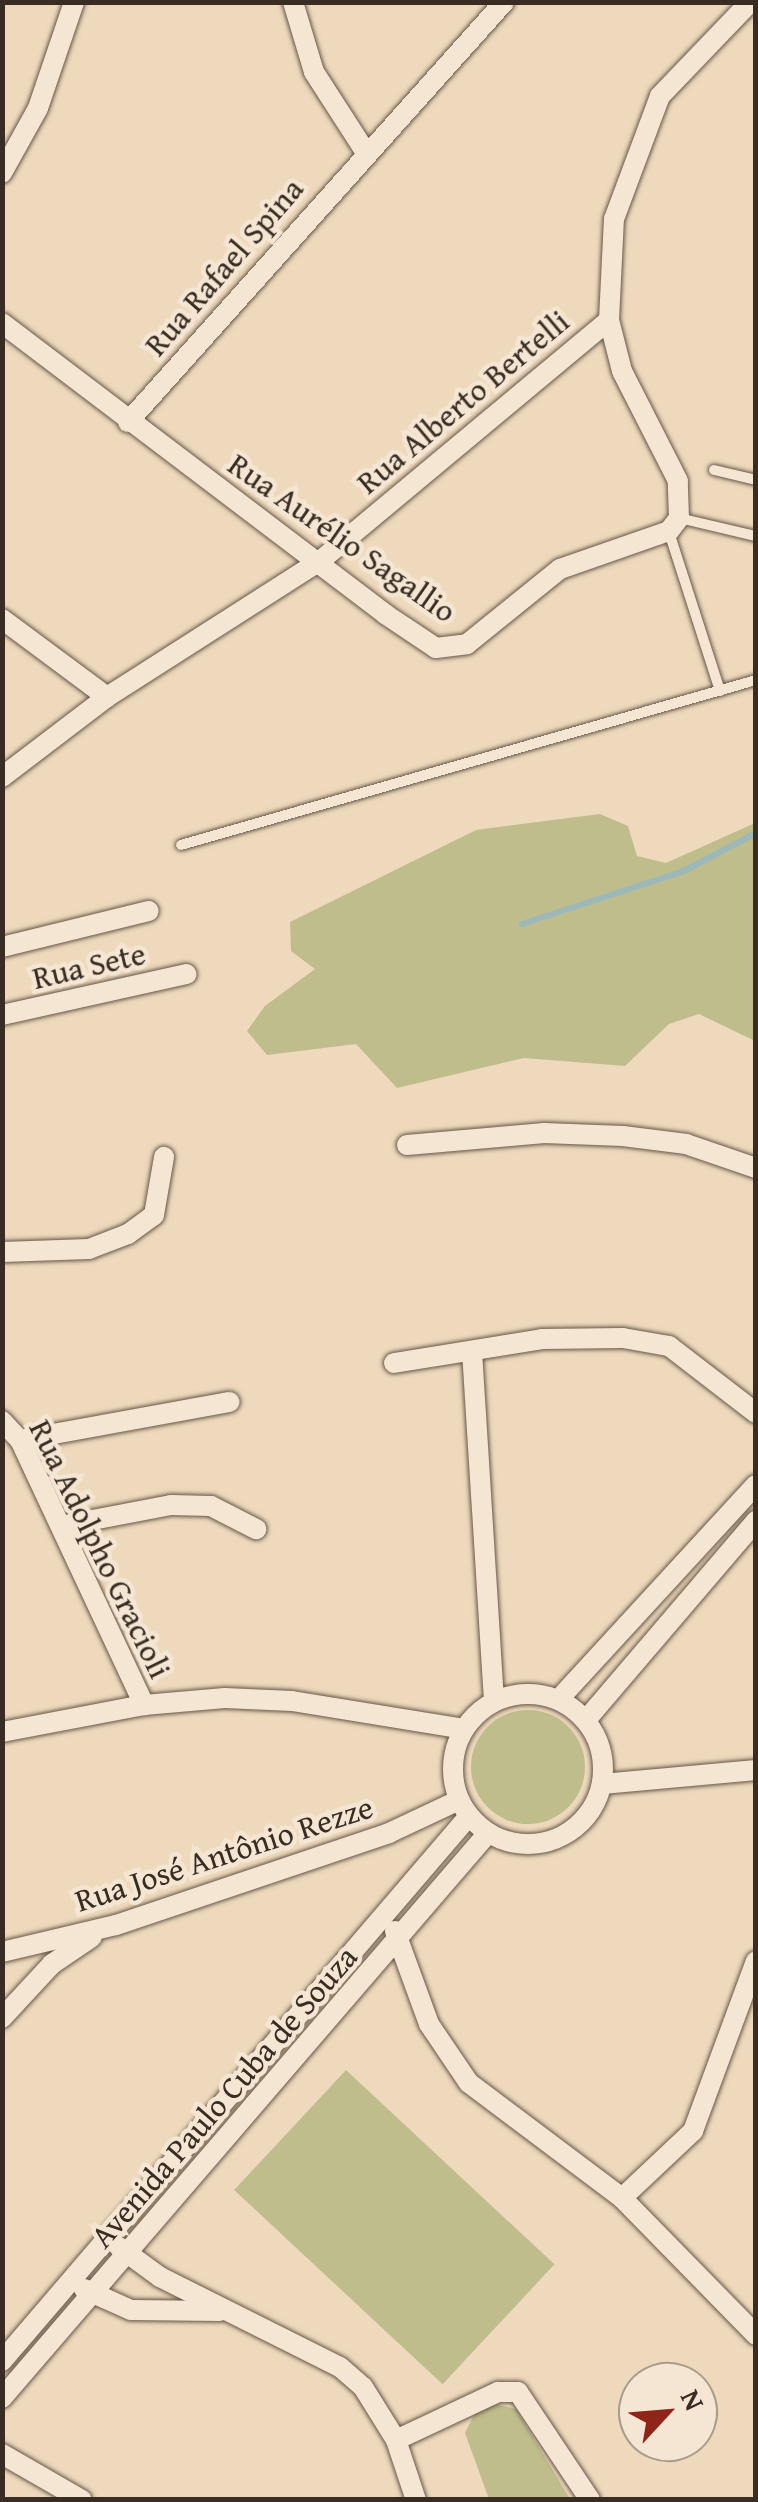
<!DOCTYPE html>
<html>
<head>
<meta charset="utf-8">
<style>
  body { margin:0 }
  #map { position:relative; width:758px; height:2502px; overflow:hidden; background:#eed9bc; font-family:"Gentium Book Plus",serif }
  div>[style] { position:absolute }
  .green>* { inset:0; background:#bfbd8c; transform-origin:0 0 }
  .round { border-radius:50% }
  .stream>* { height:6px; margin:-3px; padding:0 3px; transform-origin:3px; border-radius:3px; background:#9cb8b9 }
  .roads { filter:drop-shadow(0 0 2px #665749) drop-shadow(0 0 2px #665749) }
  .service>* { height:10px; margin:-5px; padding:0 5px; transform-origin:5px; border-radius:5px; background:#f4e6d3 }
  .minor>* { height:20px; margin:-10px; padding:0 10px; transform-origin:10px; border-radius:10px; background:#f4e6d3 }
  .minor>.ring { margin:-10px; padding:0; box-sizing:content-box; background:none; border:20px solid #f4e6d3; border-radius:50% }
  span { translate:-50% -50%; white-space:nowrap; text-align:center; line-height:1.15; -webkit-text-stroke:9px #f4e6d3; paint-order:stroke }
  .street-label { font-size:32px; color:#382c23 }
  .frame { position:absolute; inset:0; border:5px solid #382c23; pointer-events:none }
  .north { position:absolute; left:618px; top:2362px; width:100px; height:100px; box-sizing:border-box; background:#f4e6d3; border:2px solid #a99c8d; border-radius:50%; rotate:64deg; font-size:28px; font-weight:700; line-height:40px; text-align:center; color:#382c23 }
  .north::after { content:''; display:block; margin:auto; width:35px; height:45px; background:#8f2418; clip-path:polygon(50% 0,100% 100%,50% 72%,0 100%) }
</style>
</head>
<body>
<div id="map">
  <div class="green">
    <i style="clip-path:polygon(600px 814px,628px 826px,637px 856px,666px 863px,755px 823px,755px 1041px,699px 1014px,669px 1024px,625px 1066px,524px 1058px,397px 1088px,356px 1044px,267px 1055px,247px 1031px,265px 1006px,315px 969px,291px 951px,290px 922px,476px 830px)"></i>
    <i class="round" style="left:471px;top:1710px;width:114px;height:114px"></i>
    <i style="left:346px;top:2070px;width:285px;height:164px;rotate:43deg"></i>
    <i style="clip-path:polygon(495px 2404px,516px 2409px,570px 2499px,489px 2499px,465px 2433px,475px 2413px)"></i>
  </div>
  <div class="stream">
    <i style="left:522px;top:924px;width:170px;rotate:-18.1deg"></i>
    <i style="left:684px;top:871px;width:81px;rotate:-27.8deg"></i>
  </div>
  <div class="roads">
    <div class="service">
      <i style="left:714px;top:470px;width:43px;rotate:13.4deg"></i>
      <i style="left:679px;top:518px;width:79px;rotate:13.2deg"></i>
      <i style="left:669px;top:532px;width:167px;rotate:72.2deg"></i>
      <i style="left:181px;top:845px;width:598px;rotate:-16.01deg"></i>
    </div>
    <div class="minor">
      <i style="left:293px;top:2px;width:73px;rotate:73.3deg"></i>
      <i style="left:314px;top:72px;width:94px;rotate:57.2deg"></i>
      <i style="left:2px;top:173px;width:74px;rotate:-61deg"></i>
      <i style="left:38px;top:108px;width:112px;rotate:-71.2deg"></i>
      <i style="left:2px;top:323px;width:481px;rotate:37.2deg"></i>
      <i style="left:385px;top:614px;width:61px;rotate:33.7deg"></i>
      <i style="left:436px;top:648px;width:31px;rotate:-7deg"></i>
      <i style="left:467px;top:644px;width:119px;rotate:-38.9deg"></i>
      <i style="left:560px;top:569px;width:115px;rotate:-19.2deg"></i>
      <i style="left:669px;top:531px;width:16px;rotate:-52deg"></i>
      <i style="left:679px;top:518px;width:37px;rotate:-92deg"></i>
      <i style="left:678px;top:481px;width:123px;rotate:-117deg"></i>
      <i style="left:622px;top:371px;width:53px;rotate:-104.3deg"></i>
      <i style="left:609px;top:320px;width:101px;rotate:-87.2deg"></i>
      <i style="left:614px;top:219px;width:131px;rotate:-69.5deg"></i>
      <i style="left:660px;top:96px;width:130px;rotate:-46.2deg"></i>
      <i style="left:128px;top:422px;width:564px;rotate:-48.16deg"></i>
      <i style="left:2px;top:619px;width:131px;rotate:36.6deg"></i>
      <i style="left:2px;top:777px;width:132px;rotate:-37.3deg"></i>
      <i style="left:107px;top:697px;width:253px;rotate:-32.6deg"></i>
      <i style="left:320px;top:561px;width:376px;rotate:-39.8deg"></i>
      <i style="left:2px;top:947px;width:151px;rotate:-13.8deg"></i>
      <i style="left:2px;top:1015px;width:189px;rotate:-12.5deg"></i>
      <i style="left:407px;top:1145px;width:138px;rotate:-5deg"></i>
      <i style="left:544px;top:1133px;width:79px;rotate:2.2deg"></i>
      <i style="left:623px;top:1136px;width:64px;rotate:7.2deg"></i>
      <i style="left:686px;top:1144px;width:74px;rotate:18.9deg"></i>
      <i style="left:2px;top:1252px;width:87px;rotate:-2deg"></i>
      <i style="left:89px;top:1249px;width:42px;rotate:-21deg"></i>
      <i style="left:128px;top:1234px;width:32px;rotate:-36deg"></i>
      <i style="left:154px;top:1215px;width:59px;rotate:-80.2deg"></i>
      <i style="left:472px;top:1351px;width:351px;rotate:86.4deg"></i>
      <i style="left:394px;top:1363px;width:150px;rotate:-9.2deg"></i>
      <i style="left:542px;top:1339px;width:81px;rotate:-0.7deg"></i>
      <i style="left:623px;top:1338px;width:47px;rotate:9.9deg"></i>
      <i style="left:669px;top:1346px;width:110px;rotate:37.6deg"></i>
      <i style="left:2px;top:1421px;width:26px;rotate:47deg"></i>
      <i style="left:20px;top:1440px;width:293px;rotate:64.9deg"></i>
      <i style="left:20px;top:1440px;width:213px;rotate:-10.3deg"></i>
      <i style="left:61px;top:1526px;width:112px;rotate:-10.8deg"></i>
      <i style="left:171px;top:1505px;width:40px;rotate:1.4deg"></i>
      <i style="left:211px;top:1506px;width:51px;rotate:27.1deg"></i>
      <i class="ring" style="left:453px;top:1694px;width:130px;height:130px"></i>
      <i style="left:558px;top:1700px;width:292px;rotate:-47.4deg"></i>
      <i style="left:586px;top:1720px;width:262px;rotate:-49.5deg"></i>
      <i style="left:2px;top:1732px;width:145px;rotate:-10.8deg"></i>
      <i style="left:144px;top:1705px;width:81px;rotate:-4.9deg"></i>
      <i style="left:225px;top:1698px;width:67px;rotate:2.6deg"></i>
      <i style="left:292px;top:1701px;width:174px;rotate:9.2deg"></i>
      <i style="left:602px;top:1784px;width:155px;rotate:-5.2deg"></i>
      <i style="left:395px;top:1931px;width:99px;rotate:69.9deg"></i>
      <i style="left:429px;top:2024px;width:71px;rotate:55.9deg"></i>
      <i style="left:469px;top:2083px;width:191px;rotate:36.9deg"></i>
      <i style="left:622px;top:2198px;width:192px;rotate:45.6deg"></i>
      <i style="left:2px;top:1952px;width:117px;rotate:-13.3deg"></i>
      <i style="left:116px;top:1925px;width:288px;rotate:-18.6deg"></i>
      <i style="left:389px;top:1833px;width:77px;rotate:-25.2deg"></i>
      <i style="left:2px;top:2018px;width:74px;rotate:-47.2deg"></i>
      <i style="left:52px;top:1964px;width:48px;rotate:-34deg"></i>
      <i style="left:622px;top:2198px;width:98px;rotate:-43.3deg"></i>
      <i style="left:693px;top:2131px;width:181px;rotate:-69.7deg"></i>
      <i style="left:119px;top:2247px;width:51px;rotate:36.2deg"></i>
      <i style="left:160px;top:2277px;width:201px;rotate:26.6deg"></i>
      <i style="left:340px;top:2367px;width:30px;rotate:41deg"></i>
      <i style="left:363px;top:2387px;width:62px;rotate:58.1deg"></i>
      <i style="left:396px;top:2440px;width:63px;rotate:71.6deg"></i>
      <i style="left:84px;top:2289px;width:51px;rotate:24.1deg"></i>
      <i style="left:131px;top:2310px;width:89px;rotate:0.6deg"></i>
      <i style="left:2px;top:2361px;width:718px;rotate:-49.41deg"></i>
      <i style="left:2px;top:2398px;width:745px;rotate:-49.3deg"></i>
      <i style="left:396px;top:2440px;width:113px;rotate:-25.2deg"></i>
      <i style="left:498px;top:2392px;width:20px"></i>
      <i style="left:518px;top:2392px;width:130px;rotate:56.3deg"></i>
      <i style="left:2px;top:2454px;width:92px;rotate:29.9deg"></i>
    </div>
  </div>
  <div class="street-label">
    <span style="left:224px;top:267px;rotate:-49deg">Rua Rafael Spina</span>
    <span style="left:463px;top:402px;rotate:-40deg">Rua Alberto Bertelli</span>
    <span style="left:342px;top:538px;rotate:35deg">Rua Aurélio Sagallio</span>
    <span style="left:89px;top:966px;rotate:-13deg">Rua Sete</span>
    <span style="left:100px;top:1549px;rotate:64deg">Rua Adolpho Gracioli</span>
    <span style="left:224px;top:1854px;rotate:-18deg">Rua José Antônio Rezze</span>
    <span style="left:224px;top:2097px;rotate:-49deg">Avenida Paulo Cuba de Souza</span>
  </div>
  <div class="frame"></div>
  <div class="north">N</div>
</div>
</body>
</html>
